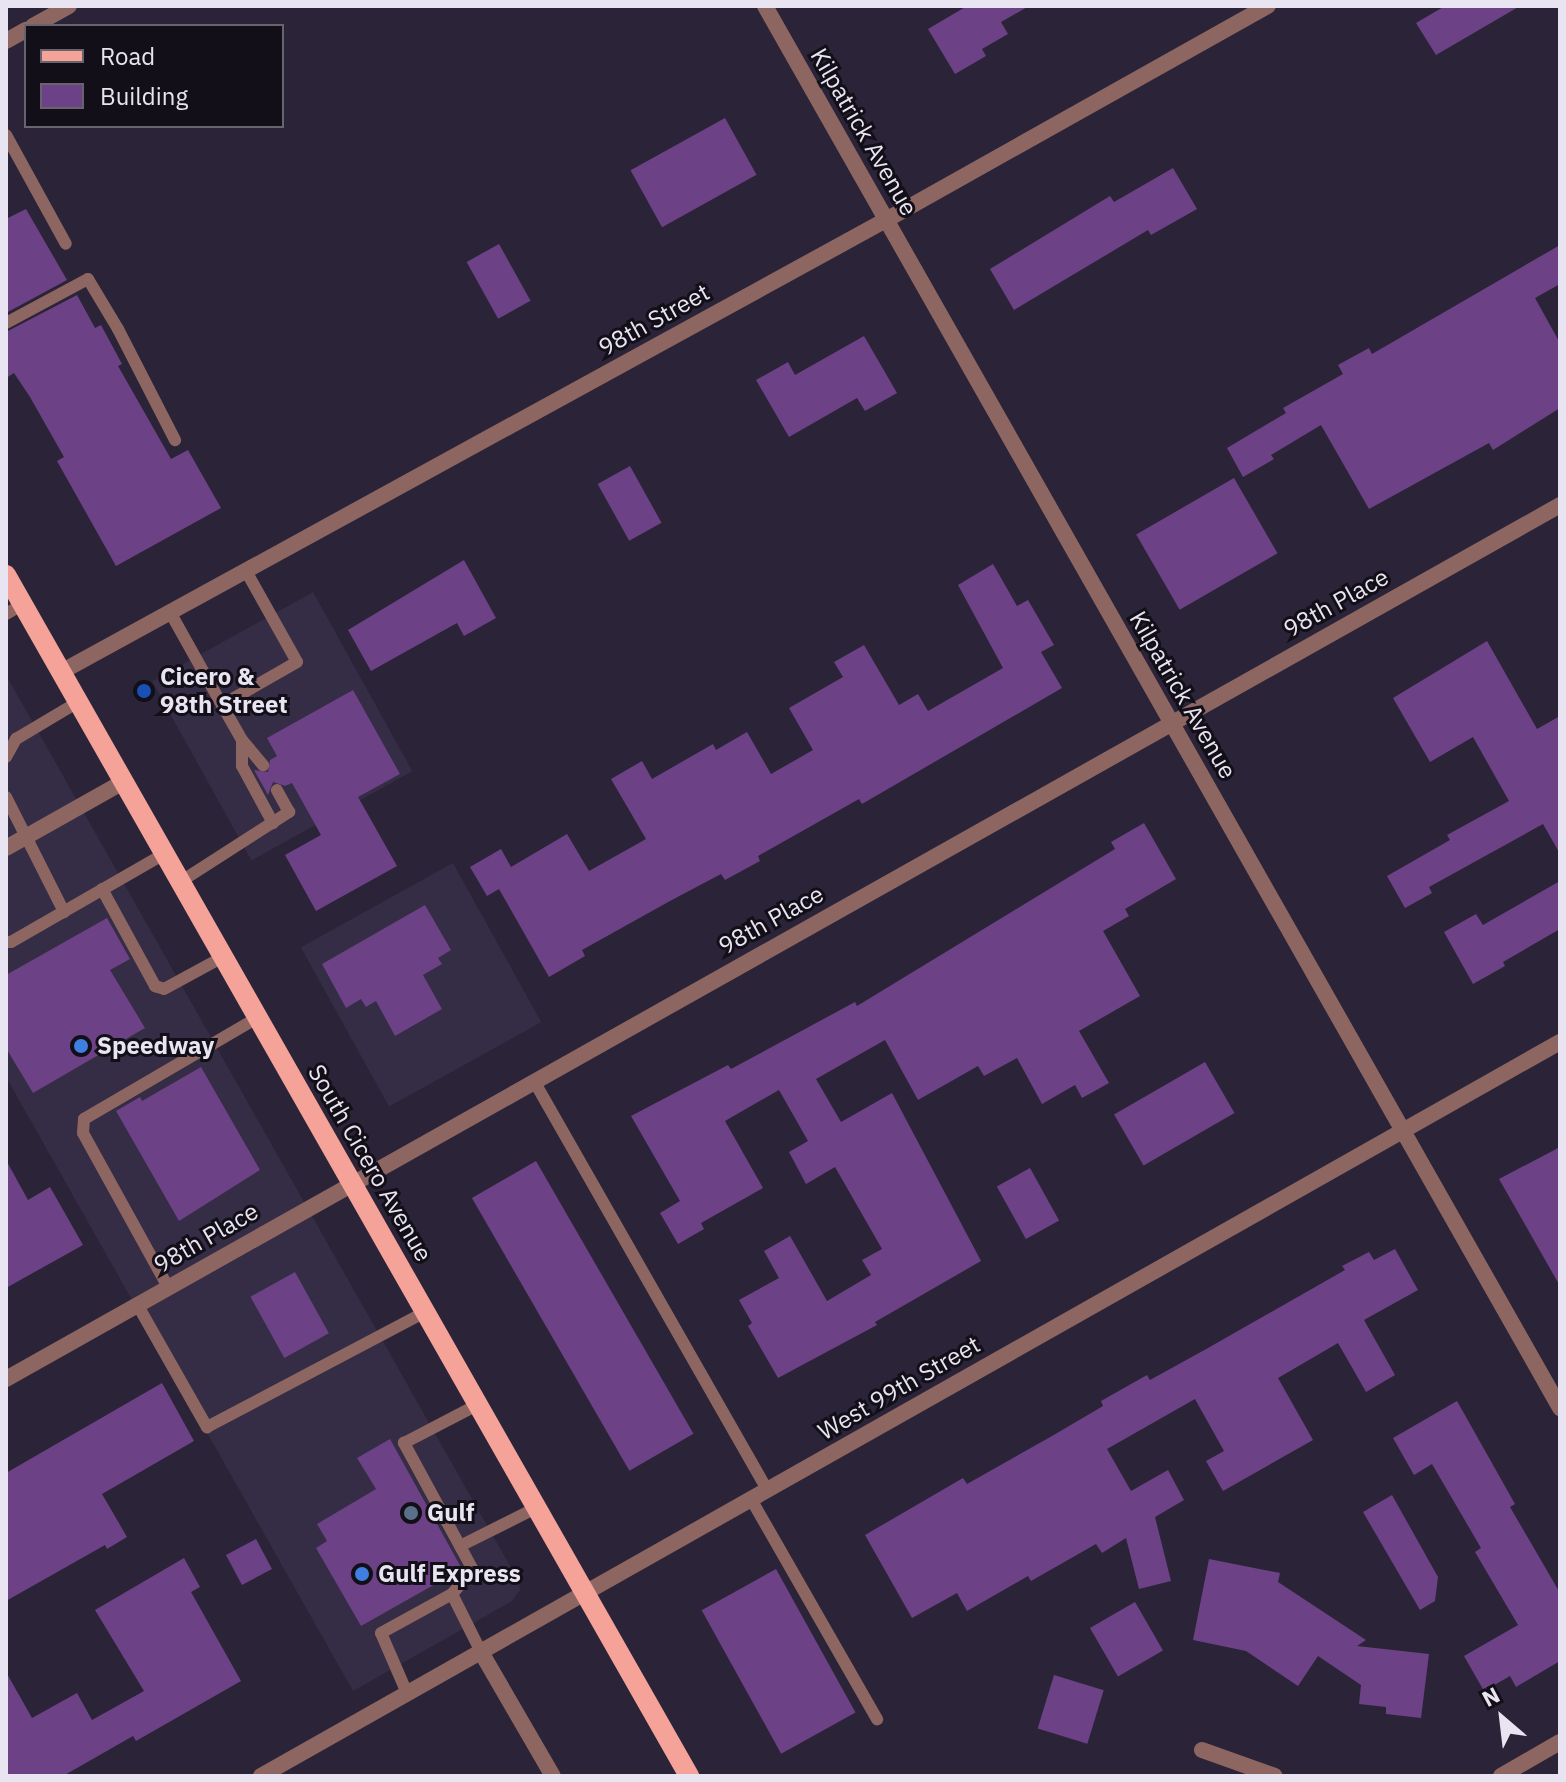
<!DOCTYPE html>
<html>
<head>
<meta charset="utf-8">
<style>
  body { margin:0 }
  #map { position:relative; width:1566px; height:1782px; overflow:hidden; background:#2b2438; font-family:"IBM Plex Sans",sans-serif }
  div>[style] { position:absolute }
  .built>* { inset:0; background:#352c45; transform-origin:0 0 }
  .building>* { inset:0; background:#6c4186; transform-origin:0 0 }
  .service>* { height:12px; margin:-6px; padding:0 6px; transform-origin:6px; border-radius:6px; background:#8e6661 }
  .minor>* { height:16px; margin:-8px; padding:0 8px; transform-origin:8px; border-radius:8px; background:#8e6661 }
  .tertiary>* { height:16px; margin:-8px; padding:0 8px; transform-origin:8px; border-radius:8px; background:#8e6661 }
  .primary>* { height:20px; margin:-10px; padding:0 10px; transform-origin:10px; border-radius:10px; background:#f5a299 }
  .dots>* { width:22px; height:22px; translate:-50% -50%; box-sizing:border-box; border:4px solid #120f18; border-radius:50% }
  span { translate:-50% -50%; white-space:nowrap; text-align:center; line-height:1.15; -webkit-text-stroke:6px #120f18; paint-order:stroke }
  .street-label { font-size:24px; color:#e8e4f1 }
  .poi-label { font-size:24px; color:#e8e4f1; font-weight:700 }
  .left { translate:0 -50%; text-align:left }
  .frame { position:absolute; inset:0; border:8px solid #e8e4f1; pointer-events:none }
  .legend { position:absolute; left:24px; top:24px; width:260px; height:104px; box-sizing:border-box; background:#120f18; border:2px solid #68646f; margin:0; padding:10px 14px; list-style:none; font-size:24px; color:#e8e4f1 }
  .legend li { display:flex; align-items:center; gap:16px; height:40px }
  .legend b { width:40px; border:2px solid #68646f }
  .north { position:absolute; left:1462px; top:1678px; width:80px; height:80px; -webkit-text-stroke:6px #120f18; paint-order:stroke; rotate:332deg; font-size:22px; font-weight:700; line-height:32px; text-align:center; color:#e8e4f1 }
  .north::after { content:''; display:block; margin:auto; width:28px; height:36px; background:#e8e4f1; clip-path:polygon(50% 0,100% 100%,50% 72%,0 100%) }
</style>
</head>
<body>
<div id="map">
  <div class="built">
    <i style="left:313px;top:592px;width:205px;height:184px;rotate:61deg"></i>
    <i style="clip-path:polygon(6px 675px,519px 1582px,520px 1590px,512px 1601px,353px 1691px,6px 1077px)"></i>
    <i style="left:453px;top:863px;width:182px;height:174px;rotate:61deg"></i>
  </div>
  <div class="building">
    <i style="clip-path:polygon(967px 6px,1029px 6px,1001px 22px,1008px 34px,982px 49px,986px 56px,955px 74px,928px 29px)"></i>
    <i style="clip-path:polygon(1445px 6px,1520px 6px,1436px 55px,1416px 23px)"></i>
    <i style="left:725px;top:118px;width:65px;height:108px;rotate:61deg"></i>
    <i style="clip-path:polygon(1173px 168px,1197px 209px,1151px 235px,1148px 230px,1014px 310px,990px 269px,1110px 196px,1114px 202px)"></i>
    <i style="clip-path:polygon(26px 209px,67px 280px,6px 313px,6px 219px)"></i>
    <i style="left:499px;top:244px;width:65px;height:37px;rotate:61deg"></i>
    <i style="clip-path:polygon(1560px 245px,1560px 284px,1535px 298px,1560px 343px,1560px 408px,1493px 450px,1489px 443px,1369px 509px,1321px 425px,1271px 455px,1274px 459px,1243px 477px,1227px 448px,1286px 413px,1283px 408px,1343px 374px,1338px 365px,1369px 348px,1372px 354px)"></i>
    <i style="clip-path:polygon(77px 295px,95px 328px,101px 325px,122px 364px,118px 366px,171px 459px,188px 450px,221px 508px,116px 566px,57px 461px,64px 457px,30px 397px,14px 373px,6px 378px,6px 332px)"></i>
    <i style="clip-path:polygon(864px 336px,897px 393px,865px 411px,857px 398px,789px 437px,756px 380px,788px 362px,795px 375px)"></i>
    <i style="left:630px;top:466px;width:65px;height:37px;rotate:61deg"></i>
    <i style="left:1234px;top:478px;width:87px;height:113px;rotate:60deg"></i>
    <i style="clip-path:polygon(464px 560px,496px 618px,464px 636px,457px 623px,371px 671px,348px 630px)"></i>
    <i style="clip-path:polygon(993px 564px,1017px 606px,1028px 600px,1054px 645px,1041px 652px,1062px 688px,862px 804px,859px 799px,758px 856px,760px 861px,725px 880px,721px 874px,670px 901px,582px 950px,585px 956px,549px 977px,499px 889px,487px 896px,470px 867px,501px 849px,511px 867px,567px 834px,589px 871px,646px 839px,611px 779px,642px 761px,652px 779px,713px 744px,716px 750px,747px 732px,771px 774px,813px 750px,789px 708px,843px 677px,834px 662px,864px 645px,899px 705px,918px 694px,928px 711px,1003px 668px,958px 585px)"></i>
    <i style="clip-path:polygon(1487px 641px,1537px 729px,1560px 716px,1560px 854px,1543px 824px,1429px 887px,1432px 893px,1405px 908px,1387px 876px,1450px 840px,1447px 835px,1509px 801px,1473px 737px,1430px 762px,1393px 698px)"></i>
    <i style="clip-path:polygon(353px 690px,400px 774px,358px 797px,397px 866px,316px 911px,285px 855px,321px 835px,292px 783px,285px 786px,273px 782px,268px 795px,254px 770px,268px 772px,270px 760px,277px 756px,267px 738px)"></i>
    <i style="clip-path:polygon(1144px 823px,1176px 879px,1125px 909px,1129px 916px,1103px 931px,1140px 996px,1079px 1031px,1109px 1083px,1082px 1098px,1075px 1085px,1042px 1104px,1017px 1058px,984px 1076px,978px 1066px,918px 1100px,885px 1040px,816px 1079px,841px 1122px,892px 1093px,981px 1261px,875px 1322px,877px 1325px,778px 1378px,748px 1326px,752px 1323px,739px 1300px,779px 1278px,764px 1251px,790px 1236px,827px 1301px,871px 1275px,862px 1260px,882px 1249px,835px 1167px,806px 1184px,789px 1152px,808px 1141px,779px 1090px,725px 1121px,763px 1188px,701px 1223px,704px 1229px,678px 1244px,660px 1213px,680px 1201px,631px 1116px,728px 1065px,731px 1069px,855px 1002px,857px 1006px,1115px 849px,1111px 842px)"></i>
    <i style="clip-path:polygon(1560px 881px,1560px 929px,1503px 962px,1505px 966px,1473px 984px,1444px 932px,1476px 914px,1483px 925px)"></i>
    <i style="clip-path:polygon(425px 905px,451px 950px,438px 958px,442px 964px,423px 975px,442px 1009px,395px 1036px,376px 1001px,366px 1007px,361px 999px,346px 1008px,322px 964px)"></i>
    <i style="clip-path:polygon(107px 918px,130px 959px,110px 970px,145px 1028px,33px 1093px,6px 1048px,6px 975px)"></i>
    <i style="left:1205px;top:1062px;width:59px;height:105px;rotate:60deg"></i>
    <i style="clip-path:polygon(201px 1067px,260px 1170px,179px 1221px,116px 1111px,140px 1097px,142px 1101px)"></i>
    <i style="clip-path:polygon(1560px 1147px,1560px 1286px,1499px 1179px)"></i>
    <i style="clip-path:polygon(6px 1160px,28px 1200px,50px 1187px,83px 1245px,6px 1288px)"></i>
    <i style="left:536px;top:1161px;width:315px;height:74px;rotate:60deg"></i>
    <i style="left:1030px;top:1168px;width:60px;height:38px;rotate:61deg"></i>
    <i style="clip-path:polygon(1395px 1249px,1418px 1290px,1364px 1320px,1395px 1375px,1366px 1392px,1338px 1343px,1278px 1378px,1313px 1440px,1223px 1491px,1206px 1461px,1224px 1451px,1195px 1399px,1107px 1449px,1131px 1491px,1168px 1470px,1184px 1500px,1155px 1517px,1171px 1581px,1139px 1589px,1126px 1538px,1102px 1553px,1096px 1544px,1031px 1581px,1028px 1576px,967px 1611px,957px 1593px,912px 1618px,865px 1535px,963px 1478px,967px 1484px,1052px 1436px,1103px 1406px,1101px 1401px,1147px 1375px,1150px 1380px,1208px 1348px,1345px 1270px,1342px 1266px,1369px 1252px,1374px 1260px)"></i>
    <i style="left:295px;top:1272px;width:70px;height:51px;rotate:61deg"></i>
    <i style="clip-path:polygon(162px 1383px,194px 1441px,102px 1494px,127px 1537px,107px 1549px,105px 1545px,6px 1601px,6px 1473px)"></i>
    <i style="clip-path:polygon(1457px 1401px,1515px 1504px,1510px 1507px,1560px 1593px,1560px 1661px,1516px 1687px,1510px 1676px,1484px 1691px,1464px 1656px,1518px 1625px,1475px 1552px,1481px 1548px,1432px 1464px,1414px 1475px,1393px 1438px)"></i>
    <i style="clip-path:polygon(390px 1439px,462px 1569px,361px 1626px,316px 1548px,327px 1541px,317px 1524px,376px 1489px,357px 1458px)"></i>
    <i style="clip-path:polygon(1392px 1495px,1438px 1577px,1435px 1601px,1420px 1610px,1363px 1512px)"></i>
    <i style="left:256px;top:1539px;width:34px;height:34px;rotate:62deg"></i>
    <i style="clip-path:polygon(184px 1558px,200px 1587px,191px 1592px,241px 1681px,136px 1741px,133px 1736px,63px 1776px,6px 1776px,6px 1672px,32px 1718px,77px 1693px,92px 1720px,144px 1691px,95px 1610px)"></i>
    <i style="clip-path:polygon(1209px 1559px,1280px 1573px,1278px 1582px,1366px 1640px,1357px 1646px,1429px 1654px,1421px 1718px,1386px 1714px,1386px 1707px,1359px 1704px,1361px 1685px,1318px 1656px,1298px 1686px,1246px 1651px,1193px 1640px)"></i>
    <i style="left:776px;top:1569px;width:164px;height:85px;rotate:61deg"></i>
    <i style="left:1135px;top:1602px;width:56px;height:52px;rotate:60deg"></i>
    <i style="left:1054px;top:1675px;width:52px;height:56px;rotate:17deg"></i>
  </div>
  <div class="service">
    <i style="left:6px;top:135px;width:124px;rotate:61.2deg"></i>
    <i style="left:6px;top:323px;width:93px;rotate:-28.2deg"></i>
    <i style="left:88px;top:279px;width:58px;rotate:59deg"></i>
    <i style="left:118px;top:329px;width:125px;rotate:62.8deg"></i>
    <i style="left:246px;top:571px;width:104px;rotate:60.7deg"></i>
    <i style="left:297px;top:662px;width:86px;rotate:150.2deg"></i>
    <i style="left:222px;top:705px;width:40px;rotate:60.3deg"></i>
    <i style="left:242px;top:740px;width:33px;rotate:50deg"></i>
    <i style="left:170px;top:612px;width:107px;rotate:60.8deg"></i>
    <i style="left:6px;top:614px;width:20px;rotate:-30deg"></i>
    <i style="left:242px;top:740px;width:26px;rotate:90deg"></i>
    <i style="left:242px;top:766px;width:65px;rotate:61.5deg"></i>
    <i style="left:6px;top:757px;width:21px;rotate:-61deg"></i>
    <i style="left:16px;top:739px;width:72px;rotate:-30.8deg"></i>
    <i style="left:6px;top:797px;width:129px;rotate:63.2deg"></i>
    <i style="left:180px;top:882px;width:130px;rotate:-32.7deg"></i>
    <i style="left:289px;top:812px;width:25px;rotate:-119deg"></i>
    <i style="left:102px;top:889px;width:111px;rotate:61.3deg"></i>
    <i style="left:155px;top:986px;width:9px;rotate:18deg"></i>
    <i style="left:164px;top:989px;width:67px;rotate:-28.5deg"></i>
    <i style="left:6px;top:942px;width:5px"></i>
    <i style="left:11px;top:942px;width:177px;rotate:-29.9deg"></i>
    <i style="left:534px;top:1081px;width:471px;rotate:60.3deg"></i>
    <i style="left:168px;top:1287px;width:176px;rotate:-118.9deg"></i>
    <i style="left:83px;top:1133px;width:14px;rotate:-86deg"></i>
    <i style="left:84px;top:1119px;width:200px;rotate:-30.3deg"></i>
    <i style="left:137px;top:1304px;width:142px;rotate:60.4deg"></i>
    <i style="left:207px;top:1427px;width:246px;rotate:-27.8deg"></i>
    <i style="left:751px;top:1499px;width:254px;rotate:60.2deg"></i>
    <i style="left:460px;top:1546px;width:85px;rotate:-26.6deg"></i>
    <i style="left:452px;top:1594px;width:32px;rotate:-49deg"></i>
    <i style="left:473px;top:1570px;width:145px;rotate:-118.5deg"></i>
    <i style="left:404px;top:1443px;width:82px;rotate:-27.5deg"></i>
    <i style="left:407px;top:1693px;width:65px;rotate:-113.4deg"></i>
    <i style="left:381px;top:1633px;width:81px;rotate:-28.8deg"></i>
    <i style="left:452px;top:1594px;width:65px;rotate:63.4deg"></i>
  </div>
  <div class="minor">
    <i style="left:765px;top:6px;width:1612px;rotate:60.44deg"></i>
    <i style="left:33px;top:26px;width:41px;rotate:-29.1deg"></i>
    <i style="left:6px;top:41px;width:23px;rotate:-29deg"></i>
    <i style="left:61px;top:672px;width:941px;rotate:-28.72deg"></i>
    <i style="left:886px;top:220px;width:438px;rotate:-29.3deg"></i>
    <i style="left:6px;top:848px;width:134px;rotate:-29.4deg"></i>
    <i style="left:6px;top:1379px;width:1783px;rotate:-29.35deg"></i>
    <i style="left:481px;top:1652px;width:143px;rotate:59.9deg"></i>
    <i style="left:1202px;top:1750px;width:77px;rotate:19.6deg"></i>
    <i style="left:1501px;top:1776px;width:68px;rotate:-30deg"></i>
  </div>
  <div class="tertiary">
    <i style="left:261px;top:1776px;width:1492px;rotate:-29.47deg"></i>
  </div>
  <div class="primary">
    <i style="left:6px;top:575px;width:1382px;rotate:60.37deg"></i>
  </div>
  <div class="dots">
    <i style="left:144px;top:691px;background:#1a4fb4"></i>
    <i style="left:81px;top:1046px;background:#3f7fe0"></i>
    <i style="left:411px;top:1513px;background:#5c6f8a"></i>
    <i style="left:362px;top:1574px;background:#3f7fe0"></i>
  </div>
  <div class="street-label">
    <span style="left:864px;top:132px;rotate:60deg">Kilpatrick Avenue</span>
    <span style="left:654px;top:320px;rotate:-29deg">98th Street</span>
    <span style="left:1336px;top:603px;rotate:-29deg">98th Place</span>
    <span style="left:1183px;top:695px;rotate:60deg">Kilpatrick Avenue</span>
    <span style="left:771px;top:920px;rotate:-29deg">98th Place</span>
    <span style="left:370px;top:1163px;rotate:60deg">South Cicero Avenue</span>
    <span style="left:206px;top:1238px;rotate:-30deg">98th Place</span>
    <span style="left:899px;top:1388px;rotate:-30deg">West 99th Street</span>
  </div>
  <div class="poi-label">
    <span class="left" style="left:160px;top:691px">Cicero &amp;<br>98th Street</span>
    <span class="left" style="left:97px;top:1046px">Speedway</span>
    <span class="left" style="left:427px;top:1513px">Gulf</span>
    <span class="left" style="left:378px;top:1574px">Gulf Express</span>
  </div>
  <div class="frame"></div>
  <ul class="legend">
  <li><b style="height:10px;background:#f5a299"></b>Road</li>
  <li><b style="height:22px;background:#6c4186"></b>Building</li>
  </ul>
  <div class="north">N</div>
</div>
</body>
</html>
